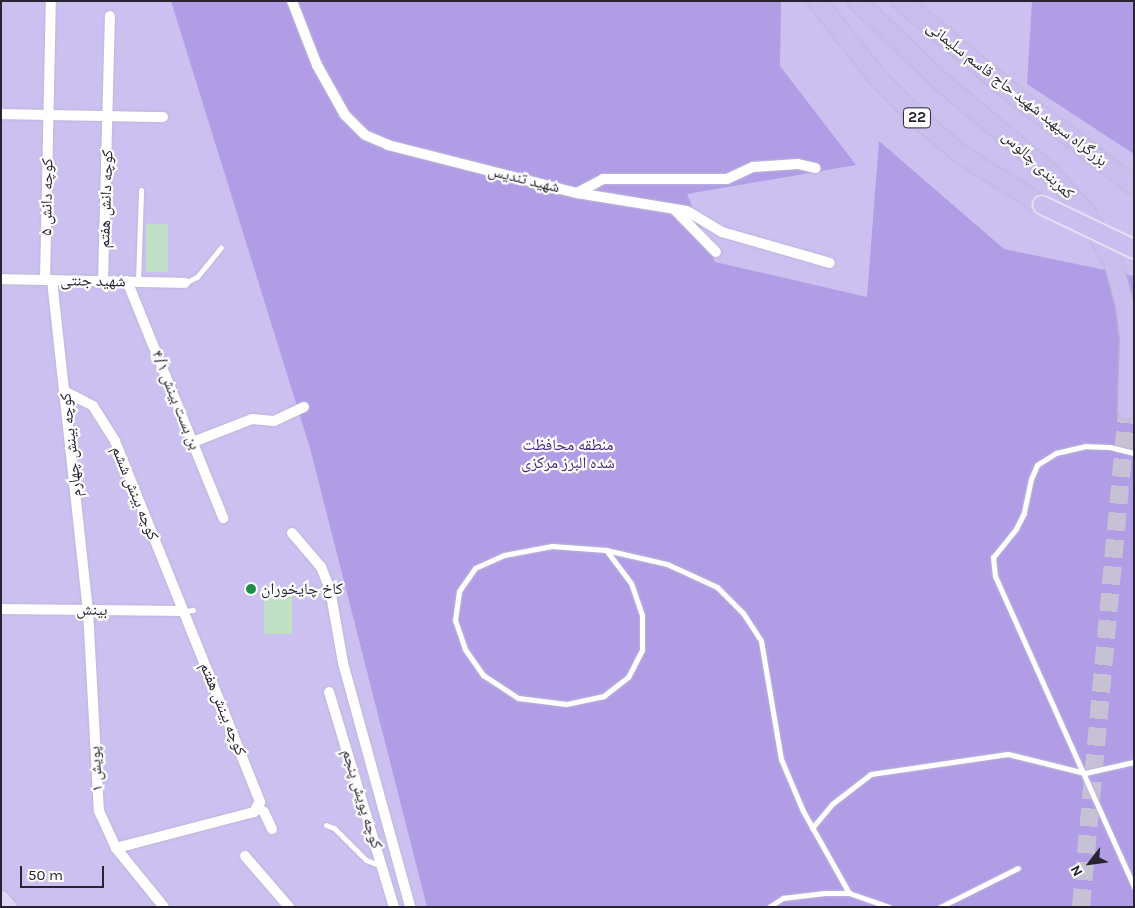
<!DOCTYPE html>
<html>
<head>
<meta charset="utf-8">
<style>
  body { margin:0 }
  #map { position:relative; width:1135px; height:908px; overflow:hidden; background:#eee9fe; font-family:Karla,"Noto Naskh Arabic",sans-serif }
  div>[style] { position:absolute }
  .green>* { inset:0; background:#ccc0f0; transform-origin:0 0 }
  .forest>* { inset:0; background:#b09de6 }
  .building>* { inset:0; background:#c0e0c6; transform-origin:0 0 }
  .highway-tunnel>* { height:18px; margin-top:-9px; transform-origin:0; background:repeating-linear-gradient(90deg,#c6c1d5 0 18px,transparent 0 27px) }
  .roads { filter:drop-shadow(0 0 1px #beb6d8) drop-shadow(0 0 1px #beb6d8) }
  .lane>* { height:5px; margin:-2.5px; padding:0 2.5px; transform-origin:2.5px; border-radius:2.5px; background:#fff }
  .street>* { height:10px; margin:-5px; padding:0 5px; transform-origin:5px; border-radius:5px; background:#fff }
  .primary>* { height:15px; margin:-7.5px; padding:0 7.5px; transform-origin:7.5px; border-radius:7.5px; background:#dfd8f5 }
  .highway>* { height:18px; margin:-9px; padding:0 9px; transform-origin:9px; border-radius:9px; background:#c9beee }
  .bridges { filter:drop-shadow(0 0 1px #fff) drop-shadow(0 0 1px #fff) }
  .highway-bridge>* { height:18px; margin:-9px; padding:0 9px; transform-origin:9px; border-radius:9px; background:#c9beee }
  .dots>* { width:14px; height:14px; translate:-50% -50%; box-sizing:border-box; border:2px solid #fff; border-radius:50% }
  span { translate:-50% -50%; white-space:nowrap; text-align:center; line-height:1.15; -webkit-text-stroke:4.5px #fff; paint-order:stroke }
  .shield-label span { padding:1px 4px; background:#fff; border:1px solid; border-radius:4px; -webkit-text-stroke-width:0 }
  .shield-label { font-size:15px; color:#272331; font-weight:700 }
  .street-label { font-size:16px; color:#272331 }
  .park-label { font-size:16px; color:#45257a }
  .poi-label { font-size:16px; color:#272331 }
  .left { translate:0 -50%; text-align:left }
  .frame { position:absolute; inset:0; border:2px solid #272331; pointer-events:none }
  .north { position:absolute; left:1065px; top:838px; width:50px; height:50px; -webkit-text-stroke:4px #fff; paint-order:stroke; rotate:240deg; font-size:14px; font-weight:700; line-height:20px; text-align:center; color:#272331 }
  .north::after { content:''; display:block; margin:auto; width:18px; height:22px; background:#272331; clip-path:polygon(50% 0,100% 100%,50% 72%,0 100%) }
  .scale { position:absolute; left:20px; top:866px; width:84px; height:22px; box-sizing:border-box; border:2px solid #272331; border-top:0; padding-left:6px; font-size:15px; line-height:18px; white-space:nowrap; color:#272331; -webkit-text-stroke:4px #fff; paint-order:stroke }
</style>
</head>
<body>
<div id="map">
  <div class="green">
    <i style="left:1px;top:1px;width:1133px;height:906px"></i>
  </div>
  <div class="forest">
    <i style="clip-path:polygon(171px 1px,781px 1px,780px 66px,856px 165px,687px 194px,715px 262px,867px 297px,879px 141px,1004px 249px,1134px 276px,1134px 907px,427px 907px,310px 448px)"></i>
    <i style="clip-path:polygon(1032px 1px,1134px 1px,1134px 154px,1027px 84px)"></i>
  </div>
  <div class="building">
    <i style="left:146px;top:224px;width:22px;height:48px"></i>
    <i style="left:264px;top:590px;width:28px;height:44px"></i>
  </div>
  <div class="highway-tunnel">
    <i style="left:1081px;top:907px;width:499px;rotate:-84.7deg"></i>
  </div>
  <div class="roads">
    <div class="lane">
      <i style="left:138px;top:282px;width:92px;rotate:-88.1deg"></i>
      <i style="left:185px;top:283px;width:13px;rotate:-27deg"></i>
      <i style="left:197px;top:277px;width:38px;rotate:-51deg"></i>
      <i style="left:1134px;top:453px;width:25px;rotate:-166deg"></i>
      <i style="left:1110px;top:447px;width:24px;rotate:-178deg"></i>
      <i style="left:1086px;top:446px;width:31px;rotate:167deg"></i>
      <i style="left:1056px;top:453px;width:22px;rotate:148deg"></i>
      <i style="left:1037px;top:465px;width:15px;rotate:113deg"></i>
      <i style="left:1031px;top:479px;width:35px;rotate:102deg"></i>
      <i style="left:1024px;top:513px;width:18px;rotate:117deg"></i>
      <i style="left:1016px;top:529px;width:36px;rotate:129deg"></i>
      <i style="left:993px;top:557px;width:19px;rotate:84deg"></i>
      <i style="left:995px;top:576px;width:341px;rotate:65.9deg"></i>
      <i style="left:606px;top:550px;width:41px;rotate:52.9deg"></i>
      <i style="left:631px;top:583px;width:34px;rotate:71deg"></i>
      <i style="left:642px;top:615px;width:35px;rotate:90deg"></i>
      <i style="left:642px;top:650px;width:30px;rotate:117deg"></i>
      <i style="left:628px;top:677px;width:31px;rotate:142deg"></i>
      <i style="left:604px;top:696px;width:39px;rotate:168deg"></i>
      <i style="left:566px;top:704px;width:48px;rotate:-172.9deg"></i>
      <i style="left:518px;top:698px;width:42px;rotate:-146.7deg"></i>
      <i style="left:483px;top:675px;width:32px;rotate:-125deg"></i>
      <i style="left:465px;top:649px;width:31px;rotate:-109deg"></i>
      <i style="left:455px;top:620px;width:29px;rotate:-82deg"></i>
      <i style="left:459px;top:591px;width:28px;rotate:-55deg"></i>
      <i style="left:475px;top:568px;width:32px;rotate:-24deg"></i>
      <i style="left:504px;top:555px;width:49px;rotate:-10.6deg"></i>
      <i style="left:552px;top:546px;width:54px;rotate:4.2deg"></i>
      <i style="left:606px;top:550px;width:63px;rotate:12.9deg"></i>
      <i style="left:667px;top:564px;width:55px;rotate:24.7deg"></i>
      <i style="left:717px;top:587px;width:37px;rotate:45deg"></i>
      <i style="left:743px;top:613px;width:33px;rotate:57deg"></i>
      <i style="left:761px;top:641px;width:120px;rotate:80.4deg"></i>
      <i style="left:781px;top:759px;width:56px;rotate:67.1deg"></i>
      <i style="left:803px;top:811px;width:94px;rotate:60.7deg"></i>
      <i style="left:184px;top:611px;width:9px;rotate:-6deg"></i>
      <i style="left:326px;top:825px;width:9px;rotate:21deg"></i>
      <i style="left:334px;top:828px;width:45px;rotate:45deg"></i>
      <i style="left:366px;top:860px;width:17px;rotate:21deg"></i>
      <i style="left:812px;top:828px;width:31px;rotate:-50deg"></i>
      <i style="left:832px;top:804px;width:49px;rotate:-37.6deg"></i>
      <i style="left:871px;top:774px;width:138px;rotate:-8.3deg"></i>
      <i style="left:1008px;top:754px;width:79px;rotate:13.9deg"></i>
      <i style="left:1085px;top:773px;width:50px;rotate:-12.7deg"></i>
      <i style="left:769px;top:907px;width:17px;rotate:-33deg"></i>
      <i style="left:783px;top:898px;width:42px;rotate:-6.8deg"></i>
      <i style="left:825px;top:893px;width:24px"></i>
      <i style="left:849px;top:893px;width:42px;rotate:19.3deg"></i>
      <i style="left:940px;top:907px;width:87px;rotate:-26.6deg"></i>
    </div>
    <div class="street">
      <i style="left:292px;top:1px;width:69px;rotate:68.7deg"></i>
      <i style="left:317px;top:65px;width:57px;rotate:60.8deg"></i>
      <i style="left:345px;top:115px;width:28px;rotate:45deg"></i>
      <i style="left:365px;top:135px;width:25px;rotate:23deg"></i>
      <i style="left:388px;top:145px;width:195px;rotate:14.3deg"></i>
      <i style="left:577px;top:193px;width:111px;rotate:9.3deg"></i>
      <i style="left:687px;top:211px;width:41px;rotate:31deg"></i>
      <i style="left:722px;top:232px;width:112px;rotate:16deg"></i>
      <i style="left:1px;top:114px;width:162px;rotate:1.1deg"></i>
      <i style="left:577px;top:193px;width:30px;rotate:-28deg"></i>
      <i style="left:603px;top:179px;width:124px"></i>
      <i style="left:727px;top:179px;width:29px;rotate:-25deg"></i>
      <i style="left:753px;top:167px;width:45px;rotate:-3.8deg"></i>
      <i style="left:798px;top:164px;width:18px;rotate:13deg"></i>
      <i style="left:674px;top:209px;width:60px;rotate:45.7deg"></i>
      <i style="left:1px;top:279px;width:184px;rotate:1.2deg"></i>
      <i style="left:45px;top:280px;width:278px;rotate:-88.8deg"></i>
      <i style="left:52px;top:280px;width:332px;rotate:83.8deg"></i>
      <i style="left:88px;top:610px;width:201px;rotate:86.9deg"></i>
      <i style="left:99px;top:811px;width:41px;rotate:65.3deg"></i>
      <i style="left:116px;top:848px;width:76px;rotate:50.9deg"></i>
      <i style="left:103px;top:281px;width:265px;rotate:-88.5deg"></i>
      <i style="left:127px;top:281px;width:256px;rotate:67.9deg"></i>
      <i style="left:66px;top:392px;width:30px;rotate:27deg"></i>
      <i style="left:93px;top:406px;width:41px;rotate:57.8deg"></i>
      <i style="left:115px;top:441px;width:389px;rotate:68.1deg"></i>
      <i style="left:260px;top:802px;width:12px;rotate:121deg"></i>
      <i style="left:254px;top:812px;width:143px;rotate:165.4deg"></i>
      <i style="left:193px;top:442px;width:63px;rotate:-21.3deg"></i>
      <i style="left:252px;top:419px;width:22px;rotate:5deg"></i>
      <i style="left:274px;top:421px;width:33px;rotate:-25deg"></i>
      <i style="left:292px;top:533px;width:45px;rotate:49.5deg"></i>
      <i style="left:321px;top:567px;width:24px;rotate:68deg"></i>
      <i style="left:330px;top:589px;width:75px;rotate:80deg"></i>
      <i style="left:343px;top:663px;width:253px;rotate:74.6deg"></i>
      <i style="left:1px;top:609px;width:182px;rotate:0.6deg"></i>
      <i style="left:329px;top:692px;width:225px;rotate:73.2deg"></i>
      <i style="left:257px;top:806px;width:9px;rotate:41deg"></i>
      <i style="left:264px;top:812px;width:19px;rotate:65deg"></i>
      <i style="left:245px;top:856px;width:67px;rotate:49.2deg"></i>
    </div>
    <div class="primary">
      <i style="left:1px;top:898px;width:12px;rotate:48deg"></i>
    </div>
    <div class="highway">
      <i style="left:817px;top:1px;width:98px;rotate:51.6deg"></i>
      <i style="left:878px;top:78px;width:53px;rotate:45.8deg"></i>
      <i style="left:915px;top:116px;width:61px;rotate:39.7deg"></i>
      <i style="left:962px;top:155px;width:94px;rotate:32deg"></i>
      <i style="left:857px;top:1px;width:120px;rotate:43.7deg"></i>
      <i style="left:944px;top:84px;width:136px;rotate:39.9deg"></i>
      <i style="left:1048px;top:171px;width:56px;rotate:47.2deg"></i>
      <i style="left:1086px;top:212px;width:60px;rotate:62.2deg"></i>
      <i style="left:1114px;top:265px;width:42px;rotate:75deg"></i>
      <i style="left:1125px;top:306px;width:35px;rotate:83deg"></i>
      <i style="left:1129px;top:341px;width:69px;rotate:91.7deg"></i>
      <i style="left:901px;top:1px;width:149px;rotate:39.6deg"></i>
      <i style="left:1016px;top:96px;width:148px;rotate:37.3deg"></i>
    </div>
  </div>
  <div class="bridges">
    <div class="highway-bridge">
      <i style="left:1042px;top:205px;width:102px;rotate:25.6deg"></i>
    </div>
  </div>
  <div class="dots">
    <i style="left:251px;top:589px;background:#1a8f4a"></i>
  </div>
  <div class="shield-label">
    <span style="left:917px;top:118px">22</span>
  </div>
  <div class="street-label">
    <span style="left:1017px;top:94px;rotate:38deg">بزرگراه سپهبد شهید حاج قاسم سلیمانی</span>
    <span style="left:1038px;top:165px;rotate:43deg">کمربندی چالوس</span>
    <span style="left:524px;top:179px;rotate:14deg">شهید تندیس</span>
    <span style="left:47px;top:197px;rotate:-89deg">کوچه دانش ۵</span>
    <span style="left:106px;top:199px;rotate:-88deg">کوچه دانش هفتم</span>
    <span style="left:93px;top:281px;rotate:1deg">شهید جنتی</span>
    <span style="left:176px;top:400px;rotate:68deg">بن بست بینش ۴/۱</span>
    <span style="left:71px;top:445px;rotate:-96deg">کوچه بینش چهارم</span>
    <span style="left:135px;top:493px;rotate:68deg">کوچه بینش ششم</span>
    <span style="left:92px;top:610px;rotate:1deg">بینش</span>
    <span style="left:223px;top:709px;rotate:68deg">کوچه بینش هفتم</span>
    <span style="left:96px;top:769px;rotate:-94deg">پویش ۱</span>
    <span style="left:362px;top:799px;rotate:73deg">کوچه پویش پنجم</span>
  </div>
  <div class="park-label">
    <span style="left:568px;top:454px">منطقه محافظت<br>شده البرز مرکزی</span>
  </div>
  <div class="poi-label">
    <span class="left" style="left:261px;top:589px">کاخ چایخوران</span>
  </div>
  <div class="frame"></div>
  <div class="north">N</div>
  <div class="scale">50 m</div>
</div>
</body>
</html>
